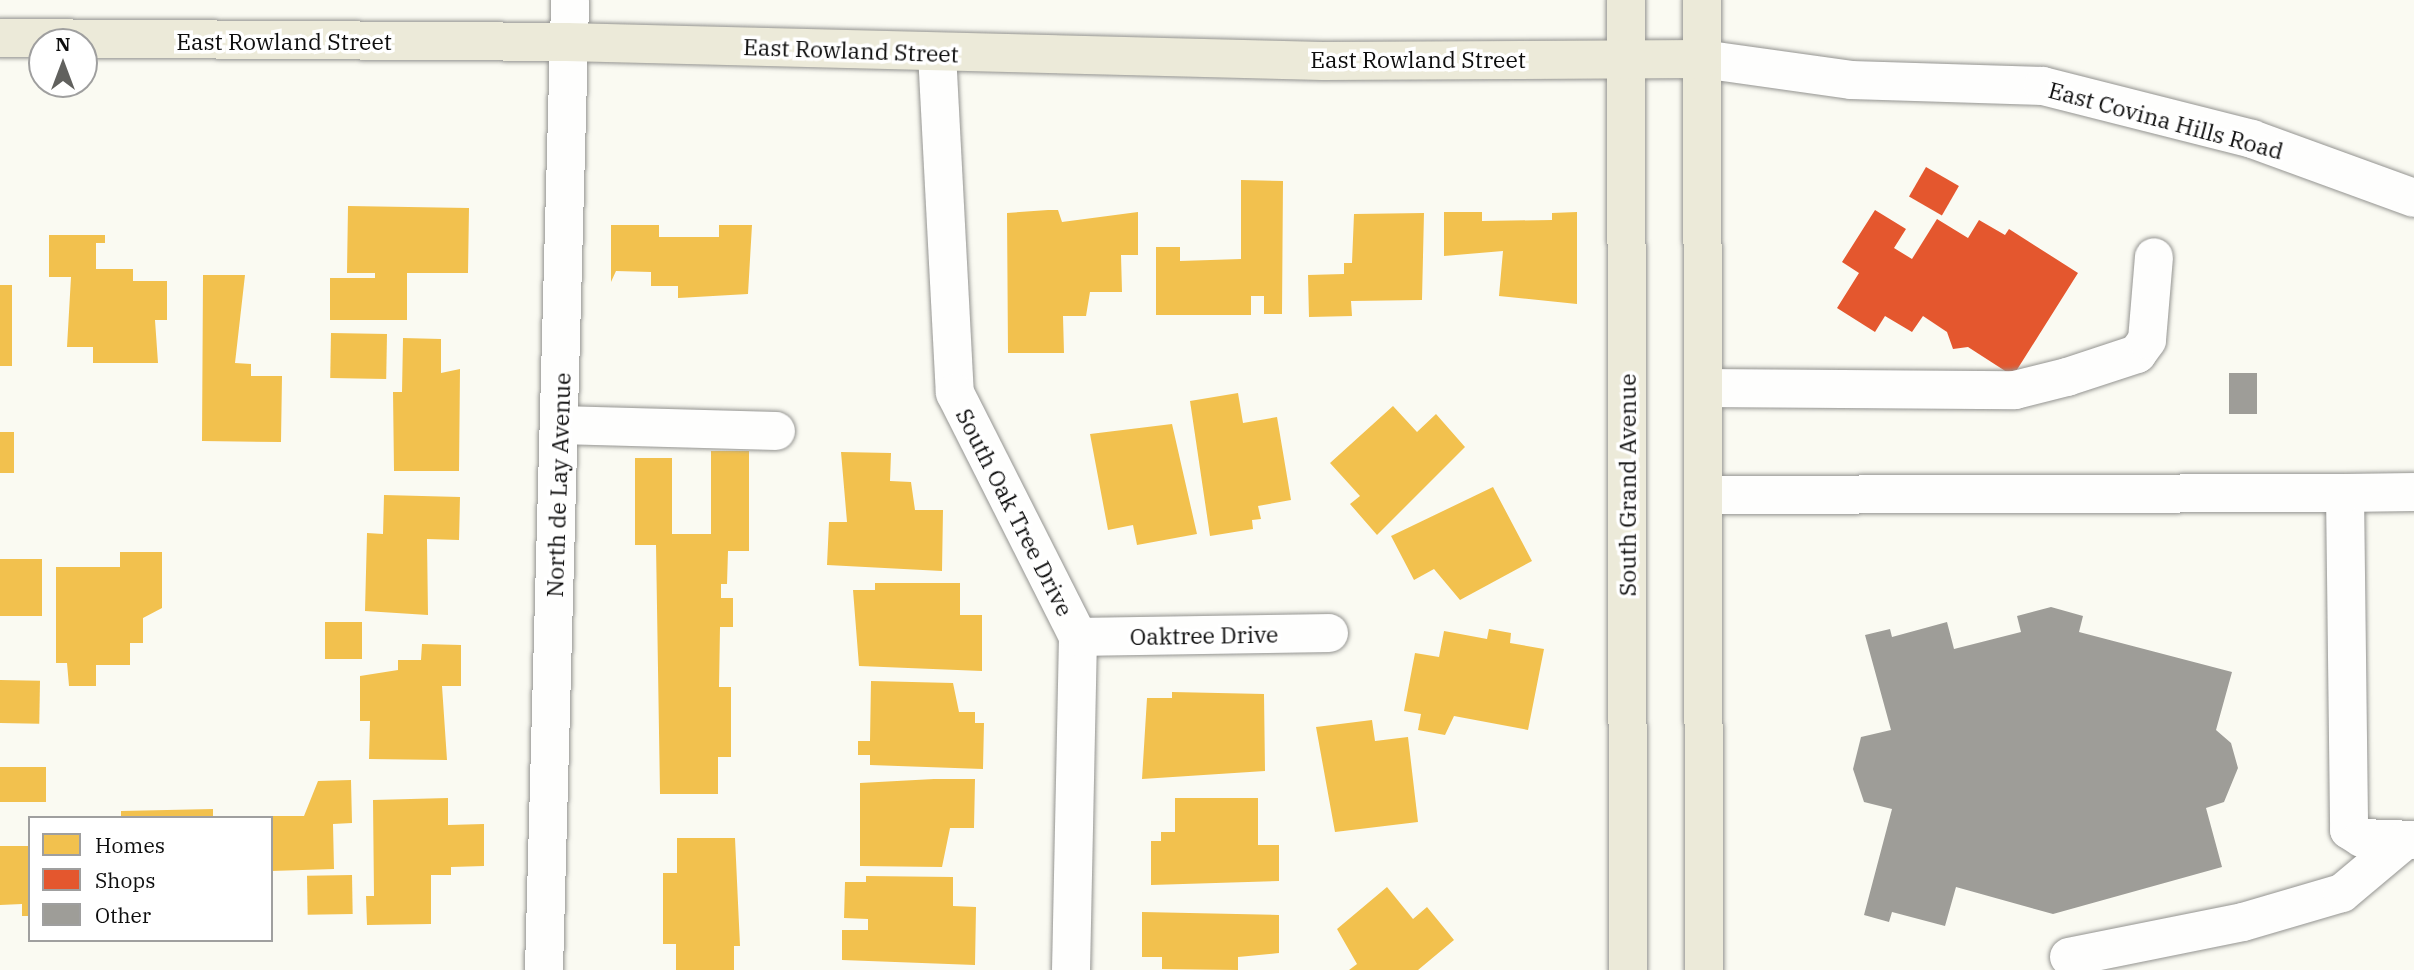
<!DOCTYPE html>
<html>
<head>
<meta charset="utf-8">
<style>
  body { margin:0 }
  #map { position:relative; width:2414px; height:970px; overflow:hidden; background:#fafaf2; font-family:"IBM Plex Serif",serif }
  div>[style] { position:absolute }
  .homes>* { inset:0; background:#f2c14e; transform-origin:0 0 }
  .shops>* { inset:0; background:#e4572e; transform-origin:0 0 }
  .building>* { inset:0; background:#9e9d98; transform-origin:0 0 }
  .roads { filter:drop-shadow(0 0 2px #949491) drop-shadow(0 0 2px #949491) }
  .minor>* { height:38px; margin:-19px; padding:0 19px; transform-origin:19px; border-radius:19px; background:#fefefd }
  .major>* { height:38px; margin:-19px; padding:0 19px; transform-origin:19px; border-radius:19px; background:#ecead9 }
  span { translate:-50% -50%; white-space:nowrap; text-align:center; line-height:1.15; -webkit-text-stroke:7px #fff; paint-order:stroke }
  .street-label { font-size:23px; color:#0e0e0e }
  .legend { position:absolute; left:28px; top:816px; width:245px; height:126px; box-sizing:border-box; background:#fff; border:2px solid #9f9f9f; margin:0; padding:9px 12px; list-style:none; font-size:21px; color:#0e0e0e }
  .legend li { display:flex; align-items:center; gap:14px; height:35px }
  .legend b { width:35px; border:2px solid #9f9f9f }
  .north { position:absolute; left:28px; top:28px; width:70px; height:70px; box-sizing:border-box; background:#fff; border:2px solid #9f9f9f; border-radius:50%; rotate:0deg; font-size:19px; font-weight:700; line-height:28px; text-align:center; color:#0e0e0e }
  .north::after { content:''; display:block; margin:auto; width:24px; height:32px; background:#61615e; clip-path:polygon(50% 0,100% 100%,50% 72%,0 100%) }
</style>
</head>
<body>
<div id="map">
  <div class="homes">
    <i style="clip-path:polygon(1241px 180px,1283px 181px,1282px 314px,1264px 314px,1264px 296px,1251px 296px,1251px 315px,1156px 315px,1156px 247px,1180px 247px,1180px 261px,1241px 259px)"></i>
    <i style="clip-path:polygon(348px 206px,469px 208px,468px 273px,407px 273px,407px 320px,330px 320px,330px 278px,375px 278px,375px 273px,347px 273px)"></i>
    <i style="clip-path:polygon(1048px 210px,1058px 210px,1062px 222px,1138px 212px,1138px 255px,1121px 255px,1122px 292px,1090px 292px,1086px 316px,1063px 316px,1064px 353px,1008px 353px,1007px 213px)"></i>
    <i style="clip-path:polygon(1444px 212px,1482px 212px,1482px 221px,1552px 220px,1552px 213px,1577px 212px,1577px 304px,1499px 296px,1503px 251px,1444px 256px)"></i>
    <i style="clip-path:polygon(1424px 213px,1422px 300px,1351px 301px,1352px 316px,1309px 317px,1308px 275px,1344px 274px,1344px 263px,1352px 263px,1354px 214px)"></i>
    <i style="clip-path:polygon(611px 225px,659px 225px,659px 237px,719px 237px,719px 225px,752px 225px,748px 294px,678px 298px,678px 286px,651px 286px,651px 272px,616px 271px,611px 282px)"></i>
    <i style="clip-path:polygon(49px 235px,105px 235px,105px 243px,96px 243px,96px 269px,133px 269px,133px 281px,167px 281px,167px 320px,155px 320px,158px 363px,93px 363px,93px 347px,67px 347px,71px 277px,49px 277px)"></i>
    <i style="clip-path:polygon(203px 275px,245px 275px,235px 363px,251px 364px,251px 376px,282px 376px,281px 442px,202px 441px)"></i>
    <i style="left:0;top:285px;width:12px;height:81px"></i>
    <i style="left:331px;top:333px;width:56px;height:45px;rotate:1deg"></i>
    <i style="clip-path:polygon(403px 338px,441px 339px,441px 373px,460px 369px,459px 471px,394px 471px,393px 392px,402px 392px)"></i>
    <i style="clip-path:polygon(1238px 393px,1243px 423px,1277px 417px,1291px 500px,1258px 506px,1261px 519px,1252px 520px,1253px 529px,1210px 536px,1190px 401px)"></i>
    <i style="clip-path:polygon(1393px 406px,1417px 432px,1436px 414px,1465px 447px,1377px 535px,1350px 504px,1360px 496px,1330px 463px)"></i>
    <i style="clip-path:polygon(1172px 424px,1197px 534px,1137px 545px,1133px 525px,1108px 530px,1090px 434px)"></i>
    <i style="left:0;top:432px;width:14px;height:41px"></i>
    <i style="clip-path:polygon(711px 451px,749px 451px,749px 551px,728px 551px,727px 584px,721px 584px,721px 598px,733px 598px,733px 627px,720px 627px,719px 687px,731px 687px,731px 757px,718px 757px,718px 794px,660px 794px,656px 545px,635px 545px,635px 458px,672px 458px,672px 534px,711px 534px)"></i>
    <i style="clip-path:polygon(841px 452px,891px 453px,890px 481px,911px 482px,915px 510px,943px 510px,942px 571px,827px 565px,829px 522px,847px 522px)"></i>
    <i style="clip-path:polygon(1493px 487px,1532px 561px,1460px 600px,1434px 569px,1414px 580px,1391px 536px)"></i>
    <i style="clip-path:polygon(384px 495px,460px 497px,459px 540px,427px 539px,428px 615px,365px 611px,367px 533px,383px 534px)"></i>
    <i style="clip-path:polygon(120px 552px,162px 552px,162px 608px,143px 618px,143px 643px,130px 643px,130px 665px,96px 665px,96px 686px,69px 686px,67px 663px,56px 663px,56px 567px,120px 567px)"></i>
    <i style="left:0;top:559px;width:42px;height:57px"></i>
    <i style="clip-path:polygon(875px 583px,960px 583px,960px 615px,982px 615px,982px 671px,859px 666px,853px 590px,875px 590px)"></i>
    <i style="left:325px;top:622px;width:37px;height:37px"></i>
    <i style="clip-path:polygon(1489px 629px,1511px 633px,1510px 643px,1544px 649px,1528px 730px,1454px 716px,1445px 735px,1418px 730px,1421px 714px,1404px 711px,1415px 653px,1439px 657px,1444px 631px,1487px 639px)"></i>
    <i style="clip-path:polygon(422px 644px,461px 645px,461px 686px,442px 686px,447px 760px,369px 759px,370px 721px,360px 721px,360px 676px,398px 670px,398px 660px,421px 660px)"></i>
    <i style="left:0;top:680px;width:40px;height:43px;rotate:1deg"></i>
    <i style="clip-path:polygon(871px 681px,953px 683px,959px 712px,975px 712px,975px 723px,984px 723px,983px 769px,870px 765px,870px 755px,858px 755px,858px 741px,870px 741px)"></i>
    <i style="clip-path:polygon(1172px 692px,1264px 694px,1265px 771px,1142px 779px,1147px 698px,1172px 698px)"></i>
    <i style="clip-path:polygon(1372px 720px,1375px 741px,1408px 737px,1418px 822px,1335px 832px,1316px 727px)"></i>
    <i style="left:46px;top:767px;width:35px;height:46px;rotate:90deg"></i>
    <i style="clip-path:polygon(934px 779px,975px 779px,974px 828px,950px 828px,942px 867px,860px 866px,860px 783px)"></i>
    <i style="clip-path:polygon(351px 780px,352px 823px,333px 824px,334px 869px,271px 871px,271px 816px,304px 816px,318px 781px)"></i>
    <i style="clip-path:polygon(448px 798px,448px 825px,484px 824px,484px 866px,451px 867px,451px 875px,431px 875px,431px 924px,367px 925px,366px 896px,374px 896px,373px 800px)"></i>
    <i style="clip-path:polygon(1175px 798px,1258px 798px,1258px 845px,1279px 845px,1279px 881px,1151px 885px,1151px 841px,1161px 841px,1161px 832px,1175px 832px)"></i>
    <i style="clip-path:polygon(213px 809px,213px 818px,121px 818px,121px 811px)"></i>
    <i style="clip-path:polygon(677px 838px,735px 838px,740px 946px,734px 946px,734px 970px,676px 970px,676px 944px,663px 944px,663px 873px,677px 873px)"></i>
    <i style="clip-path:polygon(0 846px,30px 846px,30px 916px,22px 916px,22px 904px,0 905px)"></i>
    <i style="left:352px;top:875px;width:39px;height:45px;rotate:89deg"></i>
    <i style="clip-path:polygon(866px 876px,953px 877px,953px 906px,976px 907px,975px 965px,842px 960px,842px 930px,868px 930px,868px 919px,844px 918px,845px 882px,866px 882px)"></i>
    <i style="clip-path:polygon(1387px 887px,1413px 919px,1427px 907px,1454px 940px,1418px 970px,1349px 970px,1357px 964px,1337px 929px)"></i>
    <i style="clip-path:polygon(1142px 912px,1279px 915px,1279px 953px,1238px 957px,1238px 970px,1162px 969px,1162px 957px,1142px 957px)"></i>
  </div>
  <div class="shops">
    <i style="left:1926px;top:167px;width:38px;height:34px;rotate:30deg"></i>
    <i style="clip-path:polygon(1875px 210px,1906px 229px,1894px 248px,1912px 259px,1937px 219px,1968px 238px,1979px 220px,2005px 235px,2009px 229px,2078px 273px,2013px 376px,1968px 347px,1953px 349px,1947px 332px,1923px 316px,1912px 332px,1885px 316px,1875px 332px,1837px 308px,1859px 273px,1842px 262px)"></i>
  </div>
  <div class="building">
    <i style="left:2229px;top:373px;width:28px;height:41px"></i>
    <i style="clip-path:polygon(2051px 607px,2083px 616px,2079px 632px,2232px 672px,2216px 730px,2231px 743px,2238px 768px,2224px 802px,2206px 808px,2222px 867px,2053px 914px,1956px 887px,1945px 926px,1892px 912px,1889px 922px,1864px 915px,1892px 809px,1864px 802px,1853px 769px,1861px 737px,1891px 730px,1865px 635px,1890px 629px,1892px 637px,1947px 622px,1954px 649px,2021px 632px,2017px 616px)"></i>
  </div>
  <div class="roads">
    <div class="minor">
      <i style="left:937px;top:53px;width:340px;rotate:87deg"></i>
      <i style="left:955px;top:393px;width:273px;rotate:63.2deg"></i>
      <i style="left:1078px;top:637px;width:333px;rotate:91.2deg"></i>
      <i style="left:1702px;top:59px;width:150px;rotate:8deg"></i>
      <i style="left:1851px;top:80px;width:192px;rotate:1.8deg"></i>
      <i style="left:2043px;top:86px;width:216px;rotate:14.2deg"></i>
      <i style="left:2252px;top:139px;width:172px;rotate:20deg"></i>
      <i style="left:1703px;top:388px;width:312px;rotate:0.4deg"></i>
      <i style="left:2015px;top:390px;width:54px;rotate:-14deg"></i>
      <i style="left:2067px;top:377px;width:74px;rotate:-18.2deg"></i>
      <i style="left:2137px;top:354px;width:17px;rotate:-54deg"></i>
      <i style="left:2147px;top:340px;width:83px;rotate:-85.2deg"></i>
      <i style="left:560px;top:425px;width:216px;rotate:1.6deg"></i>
      <i style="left:2414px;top:492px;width:69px;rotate:179.2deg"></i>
      <i style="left:2345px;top:493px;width:337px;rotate:89.3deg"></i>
      <i style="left:2349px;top:830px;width:15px;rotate:32deg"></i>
      <i style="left:2362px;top:838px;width:52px;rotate:2.2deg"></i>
      <i style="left:1703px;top:495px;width:642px;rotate:-0.18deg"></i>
      <i style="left:1078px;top:637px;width:251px;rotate:-0.9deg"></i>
      <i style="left:2069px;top:957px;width:177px;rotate:-11.4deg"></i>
      <i style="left:2243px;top:922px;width:103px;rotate:-16.3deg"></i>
      <i style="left:2342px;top:893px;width:81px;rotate:-40deg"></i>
      <i style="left:544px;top:970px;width:970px;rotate:-88.46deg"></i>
    </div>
    <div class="major">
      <i style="left:1626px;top:0;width:970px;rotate:89.88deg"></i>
      <i style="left:1702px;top:0;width:970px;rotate:89.88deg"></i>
      <i style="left:0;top:38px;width:566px;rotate:0.4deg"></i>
      <i style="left:566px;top:42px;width:757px;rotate:1.44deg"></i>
      <i style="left:1323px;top:61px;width:379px;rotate:-0.3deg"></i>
    </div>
  </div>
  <div class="street-label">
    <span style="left:284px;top:41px">East Rowland Street</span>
    <span style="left:851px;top:50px;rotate:2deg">East Rowland Street</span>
    <span style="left:1418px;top:59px">East Rowland Street</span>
    <span style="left:2166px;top:120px;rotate:15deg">East Covina Hills Road</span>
    <span style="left:558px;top:485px;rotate:-88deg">North de Lay Avenue</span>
    <span style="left:1627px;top:485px;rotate:-90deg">South Grand Avenue</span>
    <span style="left:1015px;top:512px;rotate:63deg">South Oak Tree Drive</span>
    <span style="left:1204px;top:635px;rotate:-1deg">Oaktree Drive</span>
  </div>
  <ul class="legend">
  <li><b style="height:19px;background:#f2c14e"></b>Homes</li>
  <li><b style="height:19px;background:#e4572e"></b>Shops</li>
  <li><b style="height:19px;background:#9e9d98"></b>Other</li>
  </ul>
  <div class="north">N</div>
</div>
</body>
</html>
